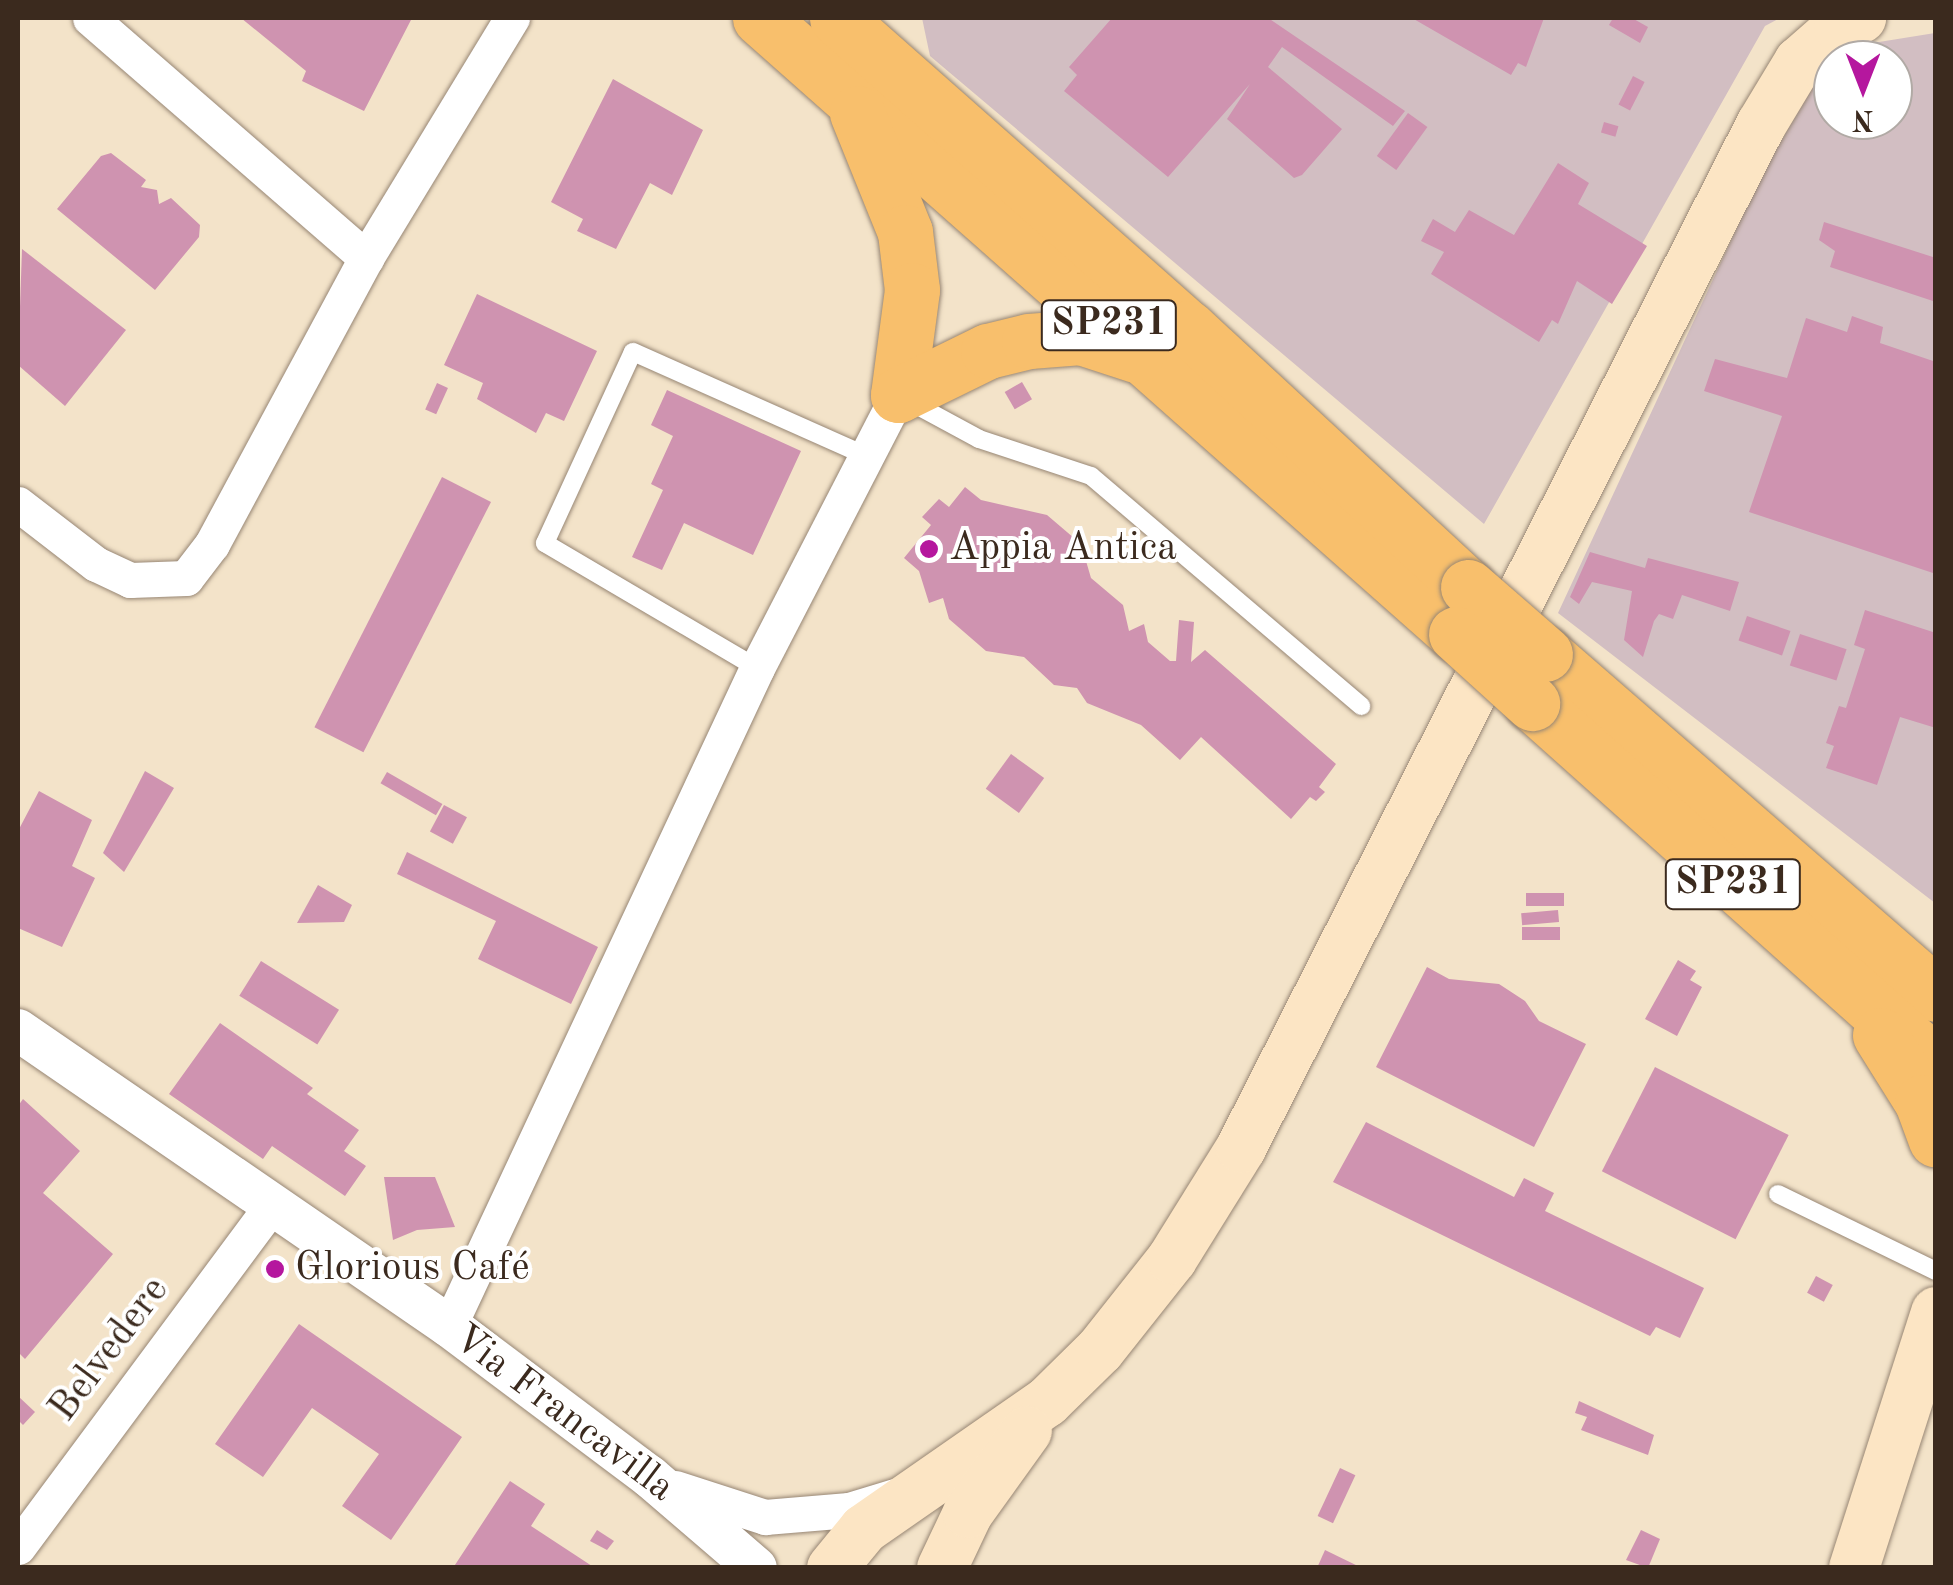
<!DOCTYPE html>
<html>
<head>
<meta charset="utf-8">
<style>
  body { margin:0 }
  #map { position:relative; width:1953px; height:1585px; overflow:hidden; background:#f3e3c9; font-family:"Old Standard TT",serif }
  div>[style] { position:absolute }
  .industrial>* { inset:0; background:#d2bec2 }
  .building>* { inset:0; background:#cf93b0; transform-origin:0 0 }
  .roads { filter:drop-shadow(0 0 2px #978674) drop-shadow(0 0 2px #978674) }
  .service>* { height:18px; margin:-9px; padding:0 9px; transform-origin:9px; border-radius:9px; background:#fff }
  .minor>* { height:35px; margin:-17.5px; padding:0 17.5px; transform-origin:17.5px; border-radius:17.5px; background:#fff }
  .tertiary>* { height:42px; margin:-21px; padding:0 21px; transform-origin:21px; border-radius:21px; background:#fff }
  .secondary>* { height:50px; margin:-25px; padding:0 25px; transform-origin:25px; border-radius:25px; background:#fce5c4 }
  .trunk>* { height:55px; margin:-27.5px; padding:0 27.5px; transform-origin:27.5px; border-radius:27.5px; background:#f8bf6c }
  .bridges { filter:drop-shadow(0 0 2px #978674) drop-shadow(0 0 2px #978674) }
  .trunk-bridge>* { height:55px; margin:-27.5px; padding:0 27.5px; transform-origin:27.5px; border-radius:27.5px; background:#f8bf6c }
  .dots>* { width:28px; height:28px; translate:-50% -50%; box-sizing:border-box; border:5px solid #fff; border-radius:50% }
  span { translate:-50% -50%; white-space:nowrap; text-align:center; line-height:1.15; -webkit-text-stroke:8px #fff; paint-order:stroke }
  .shield-label span { padding:2px 8px; background:#fff; border:2px solid; border-radius:8px; -webkit-text-stroke-width:0 }
  .shield-label { font-size:38px; color:#3b2a1e; font-weight:700 }
  .poi-label { font-size:40px; color:#3b2a1e }
  .left { translate:0 -50%; text-align:left }
  .street-label { font-size:40px; color:#3b2a1e }
  .frame { position:absolute; inset:0; border:20px solid #3b2a1e; pointer-events:none }
  .north { position:absolute; left:1813px; top:40px; width:100px; height:100px; box-sizing:border-box; background:#fff; border:2px solid #b1aaa5; border-radius:50%; rotate:180deg; font-size:28px; font-weight:700; line-height:40px; text-align:center; color:#3b2a1e }
  .north::after { content:''; display:block; margin:auto; width:35px; height:45px; background:#b5179e; clip-path:polygon(50% 0,100% 100%,50% 72%,0 100%) }
</style>
</head>
<body>
<div id="map">
  <div class="industrial">
    <i style="clip-path:polygon(922px 18px,1780px 18px,1765px 26px,1484px 524px,930px 56px)"></i>
    <i style="clip-path:polygon(1935px 33px,1935px 903px,1558px 613px,1755px 189px,1810px 88px,1833px 66px,1833px 120px,1893px 120px,1893px 60px,1839px 60px,1854px 46px)"></i>
  </div>
  <div class="building">
    <i style="clip-path:polygon(241px 18px,412px 18px,364px 111px,302px 81px,306px 71px)"></i>
    <i style="clip-path:polygon(1112px 18px,1268px 18px,1405px 111px,1393px 126px,1282px 47px,1268px 67px,1342px 129px,1302px 175px,1294px 178px,1227px 119px,1250px 84px,1168px 177px,1064px 91px,1077px 75px,1069px 67px)"></i>
    <i style="clip-path:polygon(1412px 18px,1544px 18px,1526px 67px,1518px 63px,1511px 75px)"></i>
    <i style="clip-path:polygon(1613px 18px,1632px 18px,1648px 27px,1640px 43px,1609px 25px)"></i>
    <i style="left:1633px;top:76px;width:13px;height:32px;rotate:27deg"></i>
    <i style="clip-path:polygon(613px 79px,703px 130px,672px 195px,650px 183px,616px 249px,577px 231px,583px 219px,551px 202px)"></i>
    <i style="left:1408px;top:113px;width:24px;height:53px;rotate:36deg"></i>
    <i style="left:1604px;top:122px;width:15px;height:11px;rotate:16deg"></i>
    <i style="clip-path:polygon(111px 153px,146px 180px,141px 187px,157px 190px,159px 204px,171px 198px,200px 225px,199px 237px,155px 290px,57px 209px,101px 156px)"></i>
    <i style="clip-path:polygon(1558px 163px,1589px 183px,1578px 204px,1647px 246px,1612px 304px,1577px 281px,1558px 324px,1552px 320px,1539px 342px,1431px 274px,1444px 252px,1421px 241px,1433px 219px,1455px 232px,1469px 210px,1514px 235px)"></i>
    <i style="clip-path:polygon(1824px 222px,1936px 258px,1936px 302px,1830px 267px,1835px 251px,1819px 240px)"></i>
    <i style="clip-path:polygon(22px 249px,126px 330px,65px 406px,18px 365px)"></i>
    <i style="clip-path:polygon(477px 294px,597px 351px,564px 421px,546px 413px,536px 433px,477px 399px,483px 383px,444px 365px)"></i>
    <i style="clip-path:polygon(1852px 316px,1883px 327px,1880px 343px,1936px 362px,1936px 574px,1749px 512px,1782px 416px,1704px 391px,1715px 359px,1787px 378px,1806px 318px,1847px 332px)"></i>
    <i style="left:1022px;top:382px;width:20px;height:20px;rotate:60deg"></i>
    <i style="left:437px;top:383px;width:12px;height:29px;rotate:24deg"></i>
    <i style="clip-path:polygon(667px 390px,801px 451px,753px 555px,684px 523px,662px 570px,632px 557px,663px 490px,651px 484px,673px 436px,651px 425px)"></i>
    <i style="left:442px;top:477px;width:55px;height:281px;rotate:27deg"></i>
    <i style="clip-path:polygon(965px 487px,981px 500px,1047px 515px,1081px 544px,1091px 578px,1123px 605px,1129px 631px,1144px 624px,1148px 642px,1170px 661px,1176px 661px,1179px 620px,1194px 622px,1191px 662px,1205px 650px,1336px 764px,1319px 787px,1325px 792px,1316px 801px,1310px 797px,1291px 819px,1201px 737px,1180px 760px,1141px 725px,1087px 703px,1077px 688px,1054px 685px,1024px 657px,986px 651px,949px 619px,943px 598px,929px 603px,919px 571px,904px 558px,931px 525px,922px 517px,939px 499px,949px 507px)"></i>
    <i style="clip-path:polygon(1590px 552px,1645px 568px,1648px 558px,1739px 582px,1730px 611px,1682px 595px,1673px 619px,1659px 614px,1654px 621px,1643px 657px,1624px 640px,1632px 591px,1592px 582px,1579px 604px,1570px 597px)"></i>
    <i style="clip-path:polygon(1865px 610px,1936px 633px,1936px 728px,1900px 717px,1877px 785px,1826px 768px,1834px 746px,1826px 743px,1839px 706px,1846px 708px,1865px 649px,1854px 645px)"></i>
    <i style="left:1747px;top:616px;width:46px;height:26px;rotate:19deg"></i>
    <i style="left:1800px;top:634px;width:49px;height:33px;rotate:18deg"></i>
    <i style="left:1011px;top:754px;width:41px;height:43px;rotate:36deg"></i>
    <i style="clip-path:polygon(145px 771px,174px 788px,124px 872px,103px 853px)"></i>
    <i style="left:387px;top:772px;width:64px;height:13px;rotate:30deg"></i>
    <i style="clip-path:polygon(39px 791px,92px 820px,72px 866px,95px 878px,62px 947px,18px 928px,18px 831px)"></i>
    <i style="left:444px;top:805px;width:26px;height:30px;rotate:28deg"></i>
    <i style="clip-path:polygon(407px 852px,598px 947px,571px 1004px,478px 959px,496px 921px,397px 874px)"></i>
    <i style="clip-path:polygon(318px 885px,352px 905px,344px 922px,297px 923px)"></i>
    <i style="left:1564px;top:893px;width:13px;height:38px;rotate:90deg"></i>
    <i style="left:1558px;top:910px;width:12px;height:37px;rotate:85deg"></i>
    <i style="left:1560px;top:927px;width:13px;height:38px;rotate:90deg"></i>
    <i style="clip-path:polygon(1678px 960px,1696px 971px,1690px 980px,1702px 987px,1677px 1036px,1645px 1019px)"></i>
    <i style="left:261px;top:961px;width:92px;height:41px;rotate:32deg"></i>
    <i style="clip-path:polygon(1427px 967px,1449px 979px,1499px 984px,1525px 1001px,1539px 1021px,1586px 1044px,1534px 1147px,1376px 1067px)"></i>
    <i style="clip-path:polygon(220px 1023px,313px 1088px,307px 1094px,359px 1130px,344px 1151px,366px 1166px,345px 1196px,272px 1146px,263px 1159px,169px 1094px)"></i>
    <i style="left:1655px;top:1067px;width:150px;height:117px;rotate:27deg"></i>
    <i style="clip-path:polygon(23px 1099px,80px 1151px,43px 1193px,113px 1254px,25px 1359px,18px 1352px,18px 1106px)"></i>
    <i style="clip-path:polygon(1366px 1122px,1514px 1197px,1524px 1178px,1554px 1193px,1545px 1211px,1704px 1288px,1680px 1338px,1656px 1327px,1650px 1336px,1333px 1182px)"></i>
    <i style="clip-path:polygon(384px 1177px,435px 1177px,455px 1227px,417px 1230px,393px 1240px)"></i>
    <i style="left:1816px;top:1276px;width:19px;height:19px;rotate:28deg"></i>
    <i style="clip-path:polygon(299px 1324px,462px 1437px,391px 1540px,342px 1506px,379px 1454px,312px 1408px,263px 1477px,215px 1444px)"></i>
    <i style="clip-path:polygon(18px 1396px,35px 1412px,23px 1425px,18px 1420px)"></i>
    <i style="clip-path:polygon(1579px 1401px,1654px 1435px,1648px 1455px,1581px 1430px,1587px 1417px,1575px 1413px)"></i>
    <i style="left:1340px;top:1468px;width:17px;height:53px;rotate:25deg"></i>
    <i style="clip-path:polygon(510px 1481px,545px 1504px,531px 1526px,595px 1568px,453px 1568px)"></i>
    <i style="clip-path:polygon(597px 1530px,614px 1541px,607px 1550px,590px 1541px)"></i>
    <i style="clip-path:polygon(1641px 1530px,1660px 1539px,1648px 1568px,1626px 1560px)"></i>
    <i style="clip-path:polygon(1325px 1550px,1362px 1568px,1317px 1568px)"></i>
  </div>
  <div class="roads">
    <div class="service">
      <i style="left:907px;top:400px;width:82px;rotate:28.4deg"></i>
      <i style="left:979px;top:439px;width:118px;rotate:18.3deg"></i>
      <i style="left:1091px;top:476px;width:355px;rotate:40.4deg"></i>
      <i style="left:757px;top:668px;width:246px;rotate:-149.5deg"></i>
      <i style="left:545px;top:543px;width:210px;rotate:-65.3deg"></i>
      <i style="left:633px;top:352px;width:251px;rotate:24deg"></i>
      <i style="left:1778px;top:1194px;width:176px;rotate:26deg"></i>
    </div>
    <div class="minor">
      <i style="left:90px;top:18px;width:366px;rotate:41deg"></i>
      <i style="left:18px;top:504px;width:98px;rotate:37.6deg"></i>
      <i style="left:96px;top:564px;width:38px;rotate:25deg"></i>
      <i style="left:130px;top:580px;width:56px;rotate:-2deg"></i>
      <i style="left:186px;top:578px;width:43px;rotate:-52.6deg"></i>
      <i style="left:212px;top:544px;width:325px;rotate:-61.7deg"></i>
      <i style="left:366px;top:258px;width:281px;rotate:-58.7deg"></i>
      <i style="left:449px;top:1326px;width:727px;rotate:-64.92deg"></i>
      <i style="left:757px;top:668px;width:307px;rotate:-62.7deg"></i>
      <i style="left:675px;top:1488px;width:95px;rotate:17.9deg"></i>
      <i style="left:765px;top:1517px;width:84px;rotate:-4.8deg"></i>
      <i style="left:849px;top:1510px;width:48px;rotate:-16.9deg"></i>
      <i style="left:18px;top:1547px;width:426px;rotate:-53.4deg"></i>
    </div>
    <div class="tertiary">
      <i style="left:18px;top:1030px;width:523px;rotate:34.48deg"></i>
      <i style="left:449px;top:1326px;width:250px;rotate:36.9deg"></i>
      <i style="left:649px;top:1476px;width:141px;rotate:40.7deg"></i>
    </div>
    <div class="secondary">
      <i style="left:832px;top:1568px;width:50px;rotate:-50.6deg"></i>
      <i style="left:864px;top:1529px;width:223px;rotate:-34.8deg"></i>
      <i style="left:1047px;top:1402px;width:74px;rotate:-44.5deg"></i>
      <i style="left:1100px;top:1350px;width:116px;rotate:-51.6deg"></i>
      <i style="left:1172px;top:1259px;width:131px;rotate:-58.1deg"></i>
      <i style="left:1241px;top:1148px;width:1148px;rotate:-63.06deg"></i>
      <i style="left:1761px;top:125px;width:74px;rotate:-58.9deg"></i>
      <i style="left:1799px;top:62px;width:53px;rotate:-41.2deg"></i>
      <i style="left:1839px;top:27px;width:24px;rotate:-22deg"></i>
      <i style="left:942px;top:1568px;width:61px;rotate:-64.7deg"></i>
      <i style="left:968px;top:1513px;width:101px;rotate:-54.3deg"></i>
      <i style="left:1854px;top:1568px;width:269px;rotate:-72.2deg"></i>
    </div>
    <div class="trunk">
      <i style="left:760px;top:18px;width:929px;rotate:41.51deg"></i>
      <i style="left:837px;top:18px;width:468px;rotate:41.5deg"></i>
      <i style="left:1188px;top:328px;width:381px;rotate:42.8deg"></i>
      <i style="left:857px;top:113px;width:128px;rotate:68deg"></i>
      <i style="left:905px;top:232px;width:58px;rotate:83.1deg"></i>
      <i style="left:912px;top:290px;width:106px;rotate:97.6deg"></i>
      <i style="left:898px;top:395px;width:100px;rotate:-26.1deg"></i>
      <i style="left:988px;top:351px;width:42px;rotate:-13.7deg"></i>
      <i style="left:1029px;top:341px;width:52px;rotate:-4.4deg"></i>
      <i style="left:1081px;top:337px;width:58px;rotate:18.1deg"></i>
      <i style="left:1545px;top:654px;width:518px;rotate:41.01deg"></i>
      <i style="left:1532px;top:703px;width:542px;rotate:41.78deg"></i>
      <i style="left:1880px;top:1035px;width:79px;rotate:57.9deg"></i>
      <i style="left:1922px;top:1102px;width:40px;rotate:69.8deg"></i>
    </div>
  </div>
  <div class="bridges">
    <div class="trunk-bridge">
      <i style="left:1468px;top:587px;width:102px;rotate:41deg"></i>
      <i style="left:1456px;top:634px;width:103px;rotate:42.2deg"></i>
    </div>
  </div>
  <div class="dots">
    <i style="left:929px;top:549px;background:#b5179e"></i>
    <i style="left:275px;top:1269px;background:#b5179e"></i>
  </div>
  <div class="shield-label">
    <span style="left:1109px;top:325px">SP231</span>
    <span style="left:1733px;top:884px">SP231</span>
  </div>
  <div class="poi-label">
    <span class="left" style="left:949px;top:549px">Appia Antica</span>
    <span class="left" style="left:295px;top:1269px">Glorious Café</span>
  </div>
  <div class="street-label">
    <span style="left:110px;top:1350px;rotate:-53deg">Belvedere</span>
    <span style="left:563px;top:1414px;rotate:37deg">Via Francavilla</span>
  </div>
  <div class="frame"></div>
  <div class="north">N</div>
</div>
</body>
</html>
